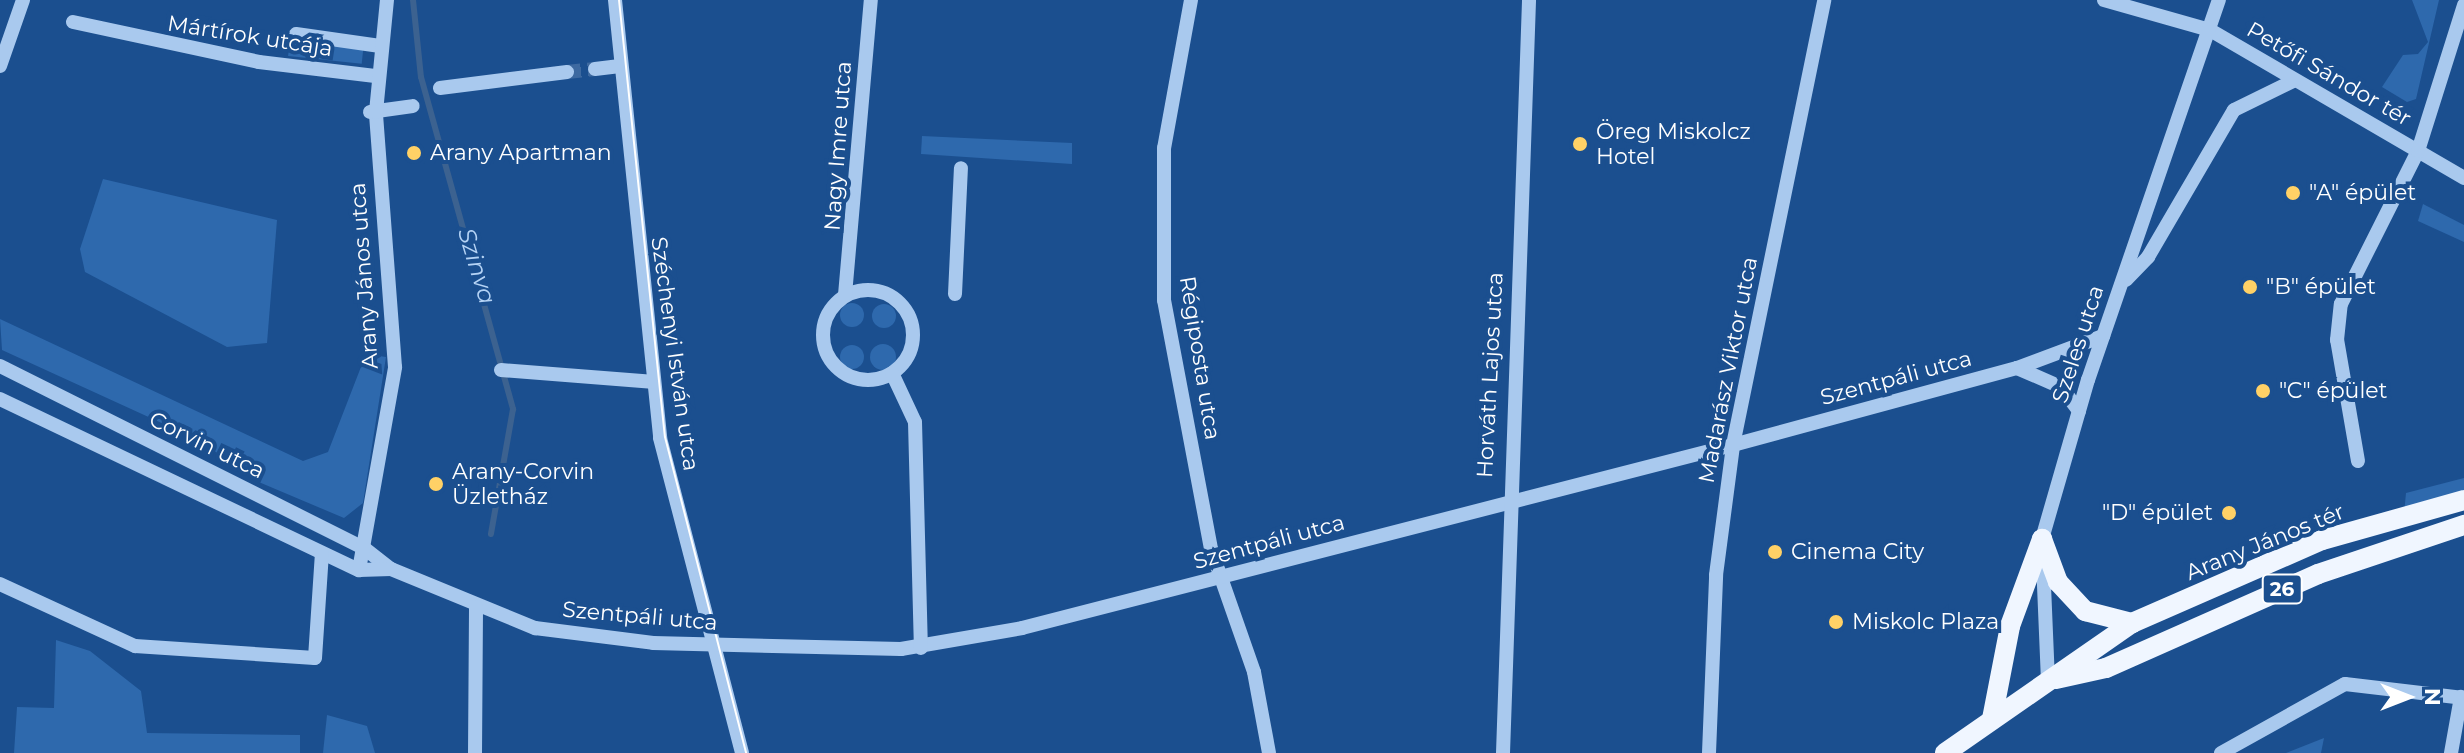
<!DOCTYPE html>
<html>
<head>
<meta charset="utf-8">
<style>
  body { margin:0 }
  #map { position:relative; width:2464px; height:753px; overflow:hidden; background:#1b4f8f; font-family:Montserrat,sans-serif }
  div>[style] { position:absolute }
  .green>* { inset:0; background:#2e69ad; transform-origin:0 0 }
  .round { border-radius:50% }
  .stream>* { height:6px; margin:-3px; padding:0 3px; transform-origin:3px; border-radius:3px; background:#3c6290 }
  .minor-tunnel>* { height:14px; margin-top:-7px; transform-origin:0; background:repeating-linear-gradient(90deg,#3d69a0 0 14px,transparent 0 21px) }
  .minor>* { height:14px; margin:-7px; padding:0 7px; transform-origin:7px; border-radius:7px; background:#a9c9ee }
  .minor>.ring { margin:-7px; padding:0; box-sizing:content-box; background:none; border:14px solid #a9c9ee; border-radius:50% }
  .major>* { height:20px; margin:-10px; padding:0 10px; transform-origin:10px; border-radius:10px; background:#f0f6ff }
  .tram>* { height:2px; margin:-1px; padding:0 1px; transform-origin:1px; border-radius:1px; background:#fff }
  .dots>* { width:22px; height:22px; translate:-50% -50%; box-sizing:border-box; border:4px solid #1b4f8f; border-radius:50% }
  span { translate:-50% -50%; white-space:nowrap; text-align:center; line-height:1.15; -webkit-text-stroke:8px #1b4f8f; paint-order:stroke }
  .shield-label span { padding:2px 6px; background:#1b4f8f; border:2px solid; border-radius:6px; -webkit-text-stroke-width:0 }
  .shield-label { font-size:20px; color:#fff; font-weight:700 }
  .street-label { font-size:22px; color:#fff }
  .poi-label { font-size:22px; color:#fff }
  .left { translate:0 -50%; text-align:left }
  .right { translate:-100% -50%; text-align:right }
  .water-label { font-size:24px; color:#b5d3f5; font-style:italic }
  .north { position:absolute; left:2368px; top:657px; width:80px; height:80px; -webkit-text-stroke:6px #1b4f8f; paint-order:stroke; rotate:90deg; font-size:22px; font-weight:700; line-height:32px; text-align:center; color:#fff }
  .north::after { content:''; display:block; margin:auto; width:28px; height:36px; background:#fff; clip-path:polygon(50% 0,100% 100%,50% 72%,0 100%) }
</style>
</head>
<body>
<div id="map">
  <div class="green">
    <i style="clip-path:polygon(2412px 0,2439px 0,2416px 99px,2407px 102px,2382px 87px,2403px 55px,2418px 54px,2428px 42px)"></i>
    <i style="left:290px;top:38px;width:74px;height:18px;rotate:6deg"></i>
    <i style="clip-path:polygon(922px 136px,1072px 143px,1072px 164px,921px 154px)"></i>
    <i style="clip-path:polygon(103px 179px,277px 220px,267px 343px,227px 347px,85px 272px,80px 249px)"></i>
    <i style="clip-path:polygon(2423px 204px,2464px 225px,2464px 242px,2418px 221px)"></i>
    <i class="round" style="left:840px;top:303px;width:24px;height:24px"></i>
    <i class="round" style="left:872px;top:304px;width:24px;height:24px"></i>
    <i style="clip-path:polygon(0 319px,303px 461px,328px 452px,366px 354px,386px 357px,363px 503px,344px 518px,254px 480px,201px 441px,2px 350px)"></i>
    <i class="round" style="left:870px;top:344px;width:26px;height:26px"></i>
    <i class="round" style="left:840px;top:345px;width:24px;height:24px"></i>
    <i style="clip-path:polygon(2464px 478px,2464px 496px,2404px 514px,2406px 493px)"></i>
    <i style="clip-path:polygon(56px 640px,90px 651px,141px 691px,147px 733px,300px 735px,300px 753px,14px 753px,17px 707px,54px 708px)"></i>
    <i style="clip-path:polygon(327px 715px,367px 726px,375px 753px,323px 753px)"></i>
    <i style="clip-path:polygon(2324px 738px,2321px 753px,2286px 753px)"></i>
  </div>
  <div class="stream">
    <i style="left:413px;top:0;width:77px;rotate:84.1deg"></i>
    <i style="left:421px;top:77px;width:345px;rotate:74.5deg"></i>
    <i style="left:513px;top:409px;width:127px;rotate:100deg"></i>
  </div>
  <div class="minor-tunnel">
    <i style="left:567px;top:72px;width:28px;rotate:-6deg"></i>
  </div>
  <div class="minor">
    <i style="left:615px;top:0;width:440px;rotate:84.1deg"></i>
    <i style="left:660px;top:438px;width:325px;rotate:75.4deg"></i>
    <i style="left:1191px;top:0;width:150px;rotate:100.3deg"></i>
    <i style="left:1164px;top:148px;width:152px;rotate:90deg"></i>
    <i style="left:1164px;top:300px;width:253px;rotate:79.3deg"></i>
    <i style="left:1211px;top:549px;width:130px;rotate:70.7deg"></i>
    <i style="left:1254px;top:672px;width:82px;rotate:79.5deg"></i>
    <i style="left:2104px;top:0;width:110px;rotate:15.8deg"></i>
    <i style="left:2210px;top:30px;width:294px;rotate:30.2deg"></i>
    <i style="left:73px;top:22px;width:190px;rotate:12.1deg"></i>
    <i style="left:259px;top:62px;width:117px;rotate:6.9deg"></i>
    <i style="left:296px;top:34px;width:85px;rotate:8.1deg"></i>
    <i style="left:0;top:66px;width:70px;rotate:-70.8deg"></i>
    <i style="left:595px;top:69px;width:23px;rotate:-7deg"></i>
    <i style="left:440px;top:88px;width:128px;rotate:-7.2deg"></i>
    <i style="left:370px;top:112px;width:43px;rotate:-7.9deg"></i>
    <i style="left:2126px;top:280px;width:32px;rotate:-46deg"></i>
    <i style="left:2148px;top:257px;width:170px;rotate:-59.7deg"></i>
    <i style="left:2234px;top:110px;width:66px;rotate:-26.2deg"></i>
    <i class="ring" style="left:823px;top:290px;width:76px;height:76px"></i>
    <i style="left:955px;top:294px;width:126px;rotate:-87.3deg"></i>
    <i style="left:845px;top:295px;width:296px;rotate:-85deg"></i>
    <i style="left:0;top:366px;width:407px;rotate:26.6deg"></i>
    <i style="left:364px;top:548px;width:34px;rotate:38deg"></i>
    <i style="left:391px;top:569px;width:156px;rotate:22.3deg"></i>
    <i style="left:535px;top:628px;width:119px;rotate:7.2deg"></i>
    <i style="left:653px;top:643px;width:248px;rotate:1.4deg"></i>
    <i style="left:901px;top:649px;width:123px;rotate:-9.8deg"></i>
    <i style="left:1022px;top:628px;width:734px;rotate:-14.43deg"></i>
    <i style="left:1733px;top:445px;width:294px;rotate:-15.2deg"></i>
    <i style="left:2017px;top:368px;width:92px;rotate:-20.4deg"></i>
    <i style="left:2017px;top:368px;width:48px;rotate:23.4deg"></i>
    <i style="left:2061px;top:387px;width:30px;rotate:53deg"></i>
    <i style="left:501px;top:370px;width:151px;rotate:4.5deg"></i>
    <i style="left:892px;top:373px;width:54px;rotate:64.9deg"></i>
    <i style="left:915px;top:422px;width:226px;rotate:88.5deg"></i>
    <i style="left:0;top:399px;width:398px;rotate:25.5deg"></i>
    <i style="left:359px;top:570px;width:32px;rotate:-2deg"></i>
    <i style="left:2358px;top:461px;width:123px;rotate:-99.8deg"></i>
    <i style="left:2337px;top:340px;width:36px;rotate:-84deg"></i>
    <i style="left:2341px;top:304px;width:171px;rotate:-63.3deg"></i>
    <i style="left:2418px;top:151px;width:153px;rotate:-72.5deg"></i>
    <i style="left:359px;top:570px;width:206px;rotate:-79.9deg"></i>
    <i style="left:395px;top:367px;width:256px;rotate:-94.3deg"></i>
    <i style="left:376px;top:112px;width:113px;rotate:-84.4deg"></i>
    <i style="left:0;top:584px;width:149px;rotate:24.7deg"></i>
    <i style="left:135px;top:646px;width:180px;rotate:3.8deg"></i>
    <i style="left:315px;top:658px;width:105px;rotate:-86.2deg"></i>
    <i style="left:2048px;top:681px;width:142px;rotate:-92.4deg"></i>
    <i style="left:2042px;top:539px;width:166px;rotate:-73.9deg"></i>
    <i style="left:2088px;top:380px;width:402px;rotate:-71deg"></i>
    <i style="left:475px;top:753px;width:146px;rotate:-89.6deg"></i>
    <i style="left:1503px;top:753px;width:753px;rotate:-88.02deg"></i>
    <i style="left:1709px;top:753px;width:178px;rotate:-87.7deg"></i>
    <i style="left:1716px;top:575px;width:131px;rotate:-82.5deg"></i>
    <i style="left:1733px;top:445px;width:454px;rotate:-78.4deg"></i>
    <i style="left:2221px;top:753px;width:142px;rotate:-29.1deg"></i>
    <i style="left:2345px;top:684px;width:120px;rotate:6.7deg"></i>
    <i style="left:2451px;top:753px;width:57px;rotate:-79.9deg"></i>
  </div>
  <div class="major">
    <i style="left:2042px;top:539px;width:46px;rotate:69.6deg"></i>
    <i style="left:2058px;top:582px;width:40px;rotate:47deg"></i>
    <i style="left:2085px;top:611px;width:49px;rotate:14.3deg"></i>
    <i style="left:2056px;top:679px;width:51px;rotate:-12.4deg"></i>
    <i style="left:2106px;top:668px;width:232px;rotate:-23.9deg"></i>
    <i style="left:2318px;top:574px;width:154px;rotate:-18.6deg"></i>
    <i style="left:1992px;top:719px;width:95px;rotate:-79deg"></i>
    <i style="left:2010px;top:626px;width:93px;rotate:-69.8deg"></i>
    <i style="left:1945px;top:753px;width:228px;rotate:-34.8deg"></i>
    <i style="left:2132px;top:623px;width:207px;rotate:-23.6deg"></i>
    <i style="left:2322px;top:540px;width:148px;rotate:-15.7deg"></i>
  </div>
  <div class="tram">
    <i style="left:619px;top:0;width:439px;rotate:84deg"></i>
    <i style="left:665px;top:437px;width:326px;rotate:75.6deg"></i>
  </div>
  <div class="dots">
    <i style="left:1580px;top:144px;background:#ffd166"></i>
    <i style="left:414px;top:153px;background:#ffd166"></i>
    <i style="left:2293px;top:193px;background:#ffd166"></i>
    <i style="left:2250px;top:287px;background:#ffd166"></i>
    <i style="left:2263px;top:391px;background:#ffd166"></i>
    <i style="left:436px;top:484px;background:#ffd166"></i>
    <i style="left:2229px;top:513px;background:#ffd166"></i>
    <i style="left:1775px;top:552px;background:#ffd166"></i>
    <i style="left:1836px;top:622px;background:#ffd166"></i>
  </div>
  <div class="shield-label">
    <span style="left:2282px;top:589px">26</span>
  </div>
  <div class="street-label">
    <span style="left:250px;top:36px;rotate:9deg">Mártírok utcája</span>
    <span style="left:2329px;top:74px;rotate:30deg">Petőfi Sándor tér</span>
    <span style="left:838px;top:146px;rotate:-86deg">Nagy Imre utca</span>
    <span style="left:364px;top:276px;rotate:-94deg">Arany János utca</span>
    <span style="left:2078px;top:344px;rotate:-72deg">Szeles utca</span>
    <span style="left:675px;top:354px;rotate:82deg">Széchenyi István utca</span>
    <span style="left:1200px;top:358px;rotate:81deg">Régiposta utca</span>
    <span style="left:1728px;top:370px;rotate:-79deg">Madarász Viktor utca</span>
    <span style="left:1490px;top:375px;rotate:-87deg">Horváth Lajos utca</span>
    <span style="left:1896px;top:378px;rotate:-15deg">Szentpáli utca</span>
    <span style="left:207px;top:445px;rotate:26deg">Corvin utca</span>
    <span style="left:1269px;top:542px;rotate:-15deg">Szentpáli utca</span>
    <span style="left:2265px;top:542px;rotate:-22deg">Arany János tér</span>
    <span style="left:640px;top:616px;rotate:5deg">Szentpáli utca</span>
  </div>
  <div class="poi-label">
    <span class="left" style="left:1596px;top:144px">Öreg Miskolcz<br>Hotel</span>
    <span class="left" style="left:430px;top:153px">Arany Apartman</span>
    <span class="left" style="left:2309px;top:193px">"A" épület</span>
    <span class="left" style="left:2266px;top:287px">"B" épület</span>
    <span class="left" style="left:2279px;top:391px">"C" épület</span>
    <span class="left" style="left:452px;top:484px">Arany-Corvin<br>Üzletház</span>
    <span class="right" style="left:2213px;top:513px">"D" épület</span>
    <span class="left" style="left:1791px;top:552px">Cinema City</span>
    <span class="left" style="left:1852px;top:622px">Miskolc Plaza</span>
  </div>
  <div class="water-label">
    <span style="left:477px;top:266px;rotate:73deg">Szinva</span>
  </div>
  <div class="north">N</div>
</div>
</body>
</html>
